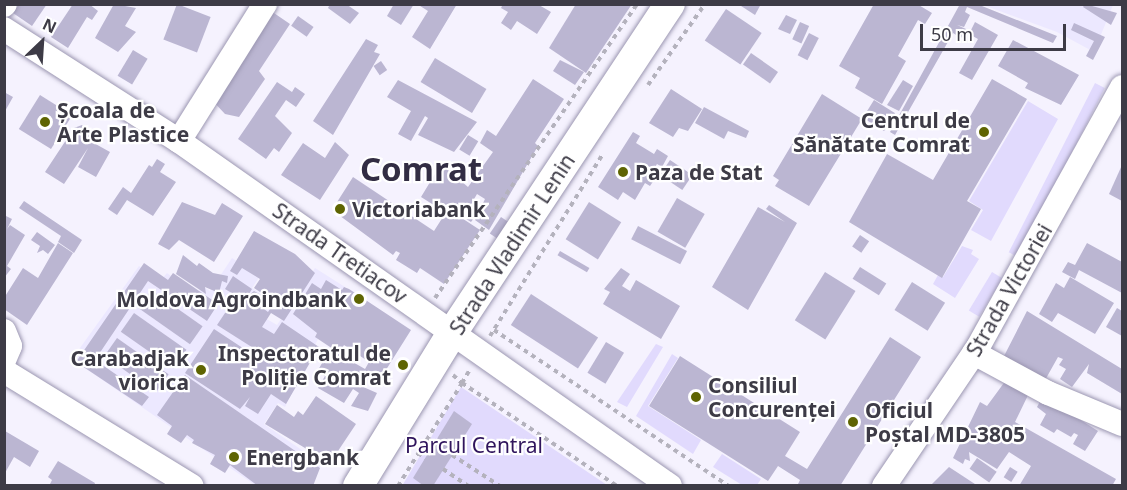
<!DOCTYPE html>
<html>
<head>
<meta charset="utf-8">
<style>
  body { margin:0 }
  #map { position:relative; width:1127px; height:490px; overflow:hidden; background:#f5f2fe; font-family:"Noto Sans",sans-serif }
  div>[style] { position:absolute }
  .built>* { inset:0; background:#ece8ff }
  .green>* { inset:0; background:#e1dafd; transform-origin:0 0 }
  .building>* { inset:0; background:#bbb6d2; transform-origin:0 0 }
  .path>* { height:4px; margin-top:-2px; transform-origin:0; background:repeating-linear-gradient(90deg,#b4b2bd 0 4.5px,transparent 0 9px) }
  .roads { filter:drop-shadow(0 0 2px #9b96b1) drop-shadow(0 0 2px #9b96b1) }
  .minor>* { height:24px; margin:-12px; padding:0 12px; transform-origin:12px; border-radius:12px; background:#fff }
  .major>* { height:30px; margin:-15px; padding:0 15px; transform-origin:15px; border-radius:15px; background:#fff }
  .dots>* { width:16px; height:16px; translate:-50% -50%; box-sizing:border-box; border:3px solid #fff; border-radius:50% }
  span { translate:-50% -50%; white-space:nowrap; text-align:center; line-height:1.15; -webkit-text-stroke:4.5px #fff; paint-order:stroke }
  .poi-label { font-size:21px; color:#3d3b46; font-weight:700 }
  .left { translate:0 -50%; text-align:left }
  .right { translate:-100% -50%; text-align:right }
  .street-label { font-size:21px; color:#3d3b46 }
  .park-label { font-size:21px; color:#30155d }
  .town-label { font-size:33px; color:#322d43; font-weight:700 }
  .frame { position:absolute; inset:0; border:6px solid #3d3b46; pointer-events:none }
  .north { position:absolute; left:12px; top:12px; width:60px; height:60px; -webkit-text-stroke:4px #fff; paint-order:stroke; rotate:25deg; font-size:16px; font-weight:700; line-height:24px; text-align:center; color:#3d3b46 }
  .north::after { content:''; display:block; margin:auto; width:21px; height:27px; background:#3d3b46; clip-path:polygon(50% 0,100% 100%,50% 72%,0 100%) }
  .scale { position:absolute; left:920px; top:24px; width:146px; height:27px; box-sizing:border-box; border:3px solid #3d3b46; border-top:0; padding-left:8px; font-size:18px; line-height:21px; white-space:nowrap; color:#3d3b46; -webkit-text-stroke:4px #fff; paint-order:stroke }
</style>
</head>
<body>
<div id="map">
  <div class="built">
    <i style="clip-path:polygon(983px 5px,1113px 5px,1094px 52px,1057px 32px)"></i>
    <i style="clip-path:polygon(232px 258px,260px 276px,252px 288px,275px 303px,265px 318px,277px 325px,315px 268px,345px 287px,315px 336px,318px 339px,285px 407px,278px 403px,264px 424px,322px 464px,307px 485px,255px 485px,72px 359px,139px 266px,160px 281px,167px 273px,196px 294px,202px 286px,210px 291px)"></i>
  </div>
  <div class="green">
    <i style="left:1095px;top:83px;width:11px;height:190px;rotate:27deg"></i>
    <i style="clip-path:polygon(1028px 101px,1058px 119px,991px 241px,971px 230px,983px 210px,969px 201px)"></i>
    <i style="clip-path:polygon(962px 246px,973px 250px,971px 254px,979px 259px,955px 298px,933px 284px,938px 275px,943px 277px)"></i>
    <i style="left:992px;top:272px;width:12px;height:45px;rotate:31deg"></i>
    <i style="clip-path:polygon(656px 344px,663px 347px,627px 407px,617px 402px)"></i>
    <i style="clip-path:polygon(672px 354px,678px 358px,648px 406px,701px 440px,693px 454px,636px 416px)"></i>
    <i style="clip-path:polygon(461px 387px,607px 485px,402px 486px)"></i>
    <i style="clip-path:polygon(722px 454px,761px 479px,757px 485px,742px 485px,713px 467px)"></i>
  </div>
  <div class="building">
    <i style="clip-path:polygon(19px 4px,47px 4px,32px 26px,13px 13px)"></i>
    <i style="clip-path:polygon(73px 4px,89px 4px,98px 11px,92px 20px,87px 17px,68px 48px,51px 37px)"></i>
    <i style="clip-path:polygon(114px 4px,136px 8px,125px 26px,136px 32px,118px 52px,95px 38px)"></i>
    <i style="left:177px;top:4px;width:36px;height:38px;rotate:21deg"></i>
    <i style="clip-path:polygon(330px 4px,346px 4px,359px 13px,350px 24px,328px 8px)"></i>
    <i style="clip-path:polygon(394px 4px,414px 4px,401px 25px,387px 16px)"></i>
    <i style="clip-path:polygon(417px 4px,457px 4px,430px 49px,412px 37px,428px 11px)"></i>
    <i style="clip-path:polygon(503px 4px,539px 5px,551px 12px,537px 34px,517px 21px,511px 30px,501px 23px,508px 12px,501px 8px)"></i>
    <i style="clip-path:polygon(576px 4px,632px 4px,586px 73px,549px 48px)"></i>
    <i style="clip-path:polygon(738px 4px,761px 4px,755px 15px)"></i>
    <i style="clip-path:polygon(874px 4px,917px 4px,932px 13px,925px 24px,918px 20px,898px 56px,906px 61px,882px 104px,855px 88px,860px 78px,839px 66px)"></i>
    <i style="clip-path:polygon(960px 4px,977px 4px,1057px 36px,1053px 43px,967px 7px,965px 12px,970px 15px,964px 27px,957px 25px,966px 29px,961px 38px,953px 33px,895px 135px,890px 132px)"></i>
    <i style="clip-path:polygon(1085px 4px,1117px 13px,1111px 25px,1083px 7px)"></i>
    <i style="left:726px;top:9px;width:43px;height:38px;rotate:34deg"></i>
    <i style="clip-path:polygon(271px 11px,290px 24px,259px 71px,265px 79px,239px 117px,225px 114px,211px 99px)"></i>
    <i style="clip-path:polygon(786px 15px,797px 20px,790px 34px,778px 29px)"></i>
    <i style="left:298px;top:16px;width:19px;height:12px;rotate:35deg"></i>
    <i style="left:800px;top:22px;width:10px;height:19px;rotate:24deg"></i>
    <i style="clip-path:polygon(975px 22px,998px 35px,972px 80px,959px 73px,978px 39px,969px 34px)"></i>
    <i style="clip-path:polygon(1074px 23px,1105px 37px,1093px 60px,1086px 56px,1094px 41px,1071px 30px)"></i>
    <i style="left:809px;top:33px;width:11px;height:25px;rotate:27deg"></i>
    <i style="clip-path:polygon(366px 39px,378px 45px,374px 52px,380px 54px,333px 135px,313px 121px)"></i>
    <i style="clip-path:polygon(1013px 40px,1079px 75px,1061px 105px,1025px 88px,1028px 83px,998px 66px)"></i>
    <i style="left:133px;top:50px;width:17px;height:30px;rotate:31deg"></i>
    <i style="left:751px;top:53px;width:33px;height:14px;rotate:35deg"></i>
    <i style="left:435px;top:58px;width:60px;height:28px;rotate:31deg"></i>
    <i style="clip-path:polygon(560px 60px,584px 72px,575px 85px,553px 71px)"></i>
    <i style="left:381px;top:61px;width:11px;height:9px;rotate:56deg"></i>
    <i style="clip-path:polygon(533px 79px,564px 99px,535px 143px,538px 146px,489px 230px,475px 220px,485px 199px,477px 194px,466px 213px,474px 218px,471px 222px,447px 207px,445px 212px,421px 197px,441px 164px,468px 187px,493px 152px,480px 143px,487px 130px,496px 136px)"></i>
    <i style="clip-path:polygon(992px 79px,1027px 99px,967px 201px,981px 209px,942px 278px,849px 222px,887px 154px,933px 180px)"></i>
    <i style="clip-path:polygon(398px 80px,477px 122px,454px 152px,418px 135px,428px 118px,425px 116px,411px 141px,398px 134px,411px 111px,387px 97px)"></i>
    <i style="clip-path:polygon(903px 80px,913px 86px,899px 111px,887px 105px)"></i>
    <i style="clip-path:polygon(277px 82px,292px 92px,295px 87px,305px 94px,296px 107px,286px 100px,275px 116px,292px 133px,279px 152px,274px 148px,266px 159px,238px 139px)"></i>
    <i style="clip-path:polygon(671px 89px,702px 109px,688px 131px,679px 128px,673px 137px,649px 123px)"></i>
    <i style="clip-path:polygon(4px 92px,13px 97px,4px 113px)"></i>
    <i style="clip-path:polygon(822px 94px,862px 119px,809px 206px,775px 186px,779px 180px,773px 176px)"></i>
    <i style="left:40px;top:95px;width:38px;height:40px;rotate:32deg"></i>
    <i style="left:874px;top:100px;width:25px;height:21px;rotate:32deg"></i>
    <i style="clip-path:polygon(704px 107px,749px 131px,746px 138px,728px 131px,724px 139px,695px 123px)"></i>
    <i style="clip-path:polygon(82px 125px,93px 132px,92px 142px,110px 152px,96px 177px,78px 167px,88px 148px,64px 184px,45px 172px,74px 128px)"></i>
    <i style="clip-path:polygon(633px 132px,640px 136px,636px 143px,654px 154px,657px 149px,668px 156px,662px 167px,657px 164px,649px 176px,654px 180px,650px 186px,645px 183px,635px 200px,623px 192px,618px 200px,598px 187px)"></i>
    <i style="left:468px;top:135px;width:12px;height:17px;rotate:31deg"></i>
    <i style="clip-path:polygon(335px 142px,349px 155px,320px 200px,281px 175px,303px 143px,325px 158px)"></i>
    <i style="clip-path:polygon(157px 159px,165px 164px,160px 172px,176px 182px,153px 216px,127px 200px,117px 215px,108px 209px,123px 187px,131px 193px,149px 165px,152px 167px)"></i>
    <i style="left:670px;top:160px;width:27px;height:18px;rotate:34deg"></i>
    <i style="clip-path:polygon(1122px 165px,1122px 201px,1109px 194px)"></i>
    <i style="clip-path:polygon(353px 177px,434px 231px,448px 209px,480px 230px,444px 284px,420px 268px,417px 273px,396px 260px,400px 253px,396px 251px,393px 255px,332px 210px)"></i>
    <i style="left:677px;top:198px;width:32px;height:39px;rotate:30deg"></i>
    <i style="clip-path:polygon(24px 201px,82px 240px,74px 253px,58px 242px,61px 236px,19px 208px)"></i>
    <i style="clip-path:polygon(182px 202px,215px 215px,222px 203px,243px 216px,214px 262px,179px 240px,169px 250px,158px 244px)"></i>
    <i style="left:589px;top:202px;width:38px;height:44px;rotate:32deg"></i>
    <i style="clip-path:polygon(769px 205px,797px 223px,748px 310px,712px 287px,758px 207px,785px 222px,766px 209px)"></i>
    <i style="clip-path:polygon(4px 215px,12px 219px,7px 229px,10px 225px,25px 235px,7px 266px,11px 269px,4px 278px)"></i>
    <i style="left:501px;top:217px;width:11px;height:20px;rotate:34deg"></i>
    <i style="left:638px;top:226px;width:55px;height:15px;rotate:27deg"></i>
    <i style="clip-path:polygon(254px 231px,295px 254px,315px 273px,284px 321px,271px 313px,262px 327px,274px 334px,282px 322px,319px 347px,286px 404px,271px 394px,258px 414px,245px 406px,250px 397px,240px 409px,185px 373px,214px 329px,258px 358px,261px 353px,217px 325px,229px 307px,236px 311px,245px 297px,240px 298px,225px 289px,233px 276px,252px 289px,247px 297px,254px 291px,266px 298px,260px 306px,268px 312px,272px 306px,266px 302px,269px 298px,254px 288px,260px 279px,242px 268px,237px 275px,230px 271px)"></i>
    <i style="clip-path:polygon(37px 232px,55px 245px,48px 254px,43px 250px,37px 253px,40px 246px,31px 240px)"></i>
    <i style="left:860px;top:235px;width:11px;height:14px;rotate:34deg"></i>
    <i style="clip-path:polygon(58px 243px,73px 253px,27px 325px,4px 309px,4px 298px,23px 268px,38px 278px)"></i>
    <i style="clip-path:polygon(1087px 243px,1122px 262px,1122px 293px,1079px 270px,1075px 279px,1062px 272px,1068px 262px,1075px 265px)"></i>
    <i style="left:560px;top:251px;width:34px;height:5px;rotate:30deg"></i>
    <i style="clip-path:polygon(183px 255px,197px 266px,199px 263px,213px 273px,228px 276px,227px 283px,222px 281px,219px 293px,205px 287px,206px 294px,176px 274px)"></i>
    <i style="clip-path:polygon(144px 263px,168px 280px,173px 273px,218px 304px,207px 321px,148px 281px,95px 360px,149px 397px,142px 406px,76px 362px)"></i>
    <i style="left:860px;top:267px;width:31px;height:14px;rotate:32deg"></i>
    <i style="clip-path:polygon(621px 268px,630px 274px,622px 286px,630px 291px,636px 280px,680px 306px,661px 339px,603px 304px,610px 292px,604px 289px)"></i>
    <i style="left:825px;top:272px;width:36px;height:57px;rotate:32deg"></i>
    <i style="clip-path:polygon(1070px 277px,1114px 303px,1095px 334px,1058px 313px,1052px 322px,1039px 314px,1056px 283px,1064px 288px)"></i>
    <i style="clip-path:polygon(326px 280px,342px 290px,344px 287px,349px 289px,411px 330px,379px 381px,369px 374px,361px 386px,377px 393px,368px 411px,351px 406px,359px 393px,353px 389px,344px 403px,318px 388px,325px 376px,317px 372px,330px 349px,365px 369px,369px 362px,344px 345px,339px 353px,315px 337px,317px 333px,293px 314px,312px 283px,321px 289px)"></i>
    <i style="left:912px;top:282px;width:39px;height:33px;rotate:32deg"></i>
    <i style="left:151px;top:290px;width:63px;height:22px;rotate:35deg"></i>
    <i style="left:531px;top:294px;width:80px;height:37px;rotate:33deg"></i>
    <i style="clip-path:polygon(1117px 308px,1122px 311px,1122px 336px,1106px 327px)"></i>
    <i style="clip-path:polygon(1027px 311px,1122px 369px,1122px 394px,1087px 373px,1089px 364px,1072px 387px,1060px 379px,1066px 369px,1059px 365px,1063px 359px,1058px 357px,1044px 382px,1003px 358px)"></i>
    <i style="left:134px;top:313px;width:64px;height:23px;rotate:35deg"></i>
    <i style="clip-path:polygon(890px 337px,921px 357px,840px 486px,797px 486px,800px 480px,778px 466px,768px 481px,649px 406px,680px 356px,800px 432px,785px 456px,807px 469px)"></i>
    <i style="left:117px;top:338px;width:63px;height:22px;rotate:35deg"></i>
    <i style="left:606px;top:342px;width:21px;height:36px;rotate:31deg"></i>
    <i style="clip-path:polygon(185px 375px,320px 468px,313px 486px,258px 486px,230px 465px,225px 473px,210px 464px,215px 455px,192px 443px,194px 440px,187px 435px,181px 443px,167px 434px,172px 426px,157px 415px)"></i>
    <i style="clip-path:polygon(1009px 376px,1031px 389px,1015px 422px,1116px 479px,1112px 486px,1019px 486px,1031px 466px,1009px 452px,997px 469px,969px 452px,970px 461px,965px 459px,963px 464px,953px 458px,980px 402px,987px 406px)"></i>
    <i style="clip-path:polygon(316px 396px,356px 424px,330px 463px,265px 424px,277px 405px,294px 417px,298px 411px,303px 415px)"></i>
    <i style="clip-path:polygon(1043px 396px,1098px 431px,1085px 451px,1073px 444px,1078px 435px,1074px 433px,1071px 437px,1057px 429px,1054px 433px,1040px 425px,1046px 414px,1037px 407px)"></i>
    <i style="clip-path:polygon(454px 411px,472px 424px,433px 486px,424px 486px,413px 478px)"></i>
    <i style="clip-path:polygon(5px 431px,39px 451px,30px 467px,14px 457px,5px 473px)"></i>
    <i style="left:977px;top:458px;width:24px;height:13px;rotate:35deg"></i>
    <i style="clip-path:polygon(58px 461px,95px 483px,94px 486px,49px 486px,52px 480px,48px 477px)"></i>
    <i style="clip-path:polygon(949px 467px,978px 486px,930px 486px)"></i>
    <i style="left:1010px;top:467px;width:9px;height:12px;rotate:32deg"></i>
  </div>
  <div class="path">
    <i style="left:648px;top:85px;width:99px;rotate:-54.9deg"></i>
    <i style="left:435px;top:298px;width:357px;rotate:-55.5deg"></i>
    <i style="left:494px;top:330px;width:282px;rotate:33.6deg"></i>
    <i style="left:490px;top:336px;width:214px;rotate:-58.2deg"></i>
    <i style="left:453px;top:375px;width:12px;rotate:42deg"></i>
    <i style="left:462px;top:383px;width:14px;rotate:-60deg"></i>
    <i style="left:427px;top:439px;width:9px;rotate:27deg"></i>
    <i style="left:418px;top:453px;width:9px;rotate:36deg"></i>
    <i style="left:452px;top:455px;width:57px;rotate:32.9deg"></i>
    <i style="left:443px;top:469px;width:30px;rotate:34deg"></i>
    <i style="left:398px;top:486px;width:121px;rotate:-58.1deg"></i>
    <i style="left:462px;top:383px;width:186px;rotate:33.6deg"></i>
  </div>
  <div class="roads">
    <div class="minor">
      <i style="left:4px;top:5px;width:1px;rotate:-45deg"></i>
      <i style="left:4px;top:29px;width:208px;rotate:32.6deg"></i>
      <i style="left:179px;top:141px;width:600px;rotate:35.09deg"></i>
      <i style="left:179px;top:141px;width:162px;rotate:-57.9deg"></i>
      <i style="left:4px;top:331px;width:16px;rotate:68deg"></i>
      <i style="left:10px;top:346px;width:15px;rotate:113deg"></i>
      <i style="left:974px;top:353px;width:84px;rotate:28.4deg"></i>
      <i style="left:1048px;top:393px;width:80px;rotate:22.7deg"></i>
      <i style="left:4px;top:371px;width:220px;rotate:31.5deg"></i>
      <i style="left:884px;top:486px;width:168px;rotate:-55.9deg"></i>
      <i style="left:978px;top:347px;width:297px;rotate:-61deg"></i>
    </div>
    <div class="major">
      <i style="left:358px;top:486px;width:180px;rotate:-58.4deg"></i>
      <i style="left:452px;top:333px;width:395px;rotate:-56.5deg"></i>
    </div>
  </div>
  <div class="dots">
    <i style="left:45px;top:122px;background:#5e6402"></i>
    <i style="left:984px;top:132px;background:#5e6402"></i>
    <i style="left:623px;top:172px;background:#5e6402"></i>
    <i style="left:340px;top:209px;background:#5e6402"></i>
    <i style="left:359px;top:299px;background:#5e6402"></i>
    <i style="left:403px;top:365px;background:#5e6402"></i>
    <i style="left:201px;top:370px;background:#5e6402"></i>
    <i style="left:696px;top:397px;background:#5e6402"></i>
    <i style="left:853px;top:422px;background:#5e6402"></i>
    <i style="left:234px;top:457px;background:#5e6402"></i>
  </div>
  <div class="poi-label">
    <span class="left" style="left:57px;top:122px">Școala de<br>Arte Plastice</span>
    <span class="right" style="left:970px;top:132px">Centrul de<br>Sănătate Comrat</span>
    <span class="left" style="left:635px;top:172px">Paza de Stat</span>
    <span class="left" style="left:352px;top:209px">Victoriabank</span>
    <span class="right" style="left:347px;top:299px">Moldova Agroindbank</span>
    <span class="right" style="left:391px;top:365px">Inspectoratul de<br>Poliție Comrat</span>
    <span class="right" style="left:189px;top:370px">Carabadjak<br>viorica</span>
    <span class="left" style="left:708px;top:397px">Consiliul<br>Concurenței</span>
    <span class="left" style="left:865px;top:422px">Oficiul<br>Poștal MD-3805</span>
    <span class="left" style="left:246px;top:457px">Energbank</span>
  </div>
  <div class="street-label">
    <span style="left:512px;top:244px;rotate:-57deg">Strada Vladimir Lenin</span>
    <span style="left:340px;top:253px;rotate:35deg">Strada Tretiacov</span>
    <span style="left:1009px;top:290px;rotate:-60deg">Strada Victoriei</span>
  </div>
  <div class="park-label">
    <span style="left:474px;top:445px">Parcul Central</span>
  </div>
  <div class="town-label">
    <span style="left:421px;top:169px">Comrat</span>
  </div>
  <div class="frame"></div>
  <div class="north">N</div>
  <div class="scale">50 m</div>
</div>
</body>
</html>
